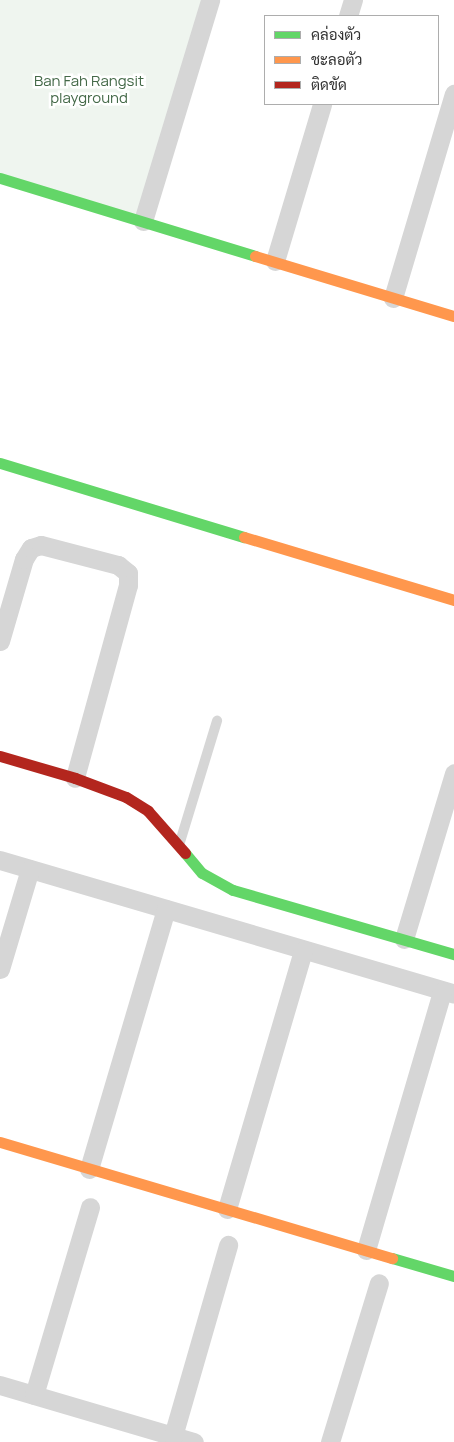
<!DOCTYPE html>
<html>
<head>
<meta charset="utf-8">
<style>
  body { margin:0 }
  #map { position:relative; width:454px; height:1442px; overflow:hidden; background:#fff; font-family:Manrope,Sarabun,sans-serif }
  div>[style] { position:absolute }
  .green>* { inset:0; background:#eff5ef }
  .lane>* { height:10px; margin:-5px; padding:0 5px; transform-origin:5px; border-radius:5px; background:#d6d6d6 }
  .street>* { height:19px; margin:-9.5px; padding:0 9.5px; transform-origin:9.5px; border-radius:9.5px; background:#d6d6d6 }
  .fast>* { height:11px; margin:-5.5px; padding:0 5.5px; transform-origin:5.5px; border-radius:5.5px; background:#63d668 }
  .slow>* { height:11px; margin:-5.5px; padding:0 5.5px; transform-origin:5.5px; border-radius:5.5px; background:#ff974d }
  .jam>* { height:11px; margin:-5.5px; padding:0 5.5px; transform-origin:5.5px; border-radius:5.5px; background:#b3261e }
  span { translate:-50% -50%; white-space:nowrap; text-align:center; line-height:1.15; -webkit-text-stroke:5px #fff; paint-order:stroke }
  .park-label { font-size:15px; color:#446948 }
  .legend { position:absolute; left:264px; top:15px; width:175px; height:90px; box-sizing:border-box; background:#fff; border:1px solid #adadad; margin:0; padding:6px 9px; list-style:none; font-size:15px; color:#323232 }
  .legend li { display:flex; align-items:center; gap:10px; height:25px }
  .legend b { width:25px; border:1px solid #adadad }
</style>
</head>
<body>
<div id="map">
  <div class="green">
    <i style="clip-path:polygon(0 0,210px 0,143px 221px,0 178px)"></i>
  </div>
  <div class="lane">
    <i style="left:180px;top:842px;width:127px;rotate:-73deg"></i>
  </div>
  <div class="street">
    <i style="left:348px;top:16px;width:17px;rotate:-73deg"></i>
    <i style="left:143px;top:221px;width:231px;rotate:-73.1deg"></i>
    <i style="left:275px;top:261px;width:164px;rotate:-73.3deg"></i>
    <i style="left:393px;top:298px;width:213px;rotate:-73.4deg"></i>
    <i style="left:0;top:641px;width:85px;rotate:-73.7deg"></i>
    <i style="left:24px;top:559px;width:13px;rotate:-58deg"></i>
    <i style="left:31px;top:548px;width:10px;rotate:-17deg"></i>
    <i style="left:41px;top:545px;width:80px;rotate:14.6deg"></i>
    <i style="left:118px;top:565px;width:13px;rotate:39deg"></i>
    <i style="left:128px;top:573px;width:12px;rotate:90deg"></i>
    <i style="left:128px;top:585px;width:200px;rotate:105.4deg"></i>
    <i style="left:0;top:860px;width:473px;rotate:16.4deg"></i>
    <i style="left:404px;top:939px;width:173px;rotate:-73.2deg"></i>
    <i style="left:0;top:969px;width:104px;rotate:-73.3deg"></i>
    <i style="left:89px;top:1169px;width:271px;rotate:-73.5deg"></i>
    <i style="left:227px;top:1209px;width:270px;rotate:-73.6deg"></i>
    <i style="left:366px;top:1250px;width:270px;rotate:-73.6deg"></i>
    <i style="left:0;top:1385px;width:202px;rotate:16.4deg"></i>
    <i style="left:34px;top:1395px;width:196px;rotate:-73.4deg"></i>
    <i style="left:173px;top:1436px;width:199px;rotate:-73.9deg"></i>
    <i style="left:330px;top:1442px;width:166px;rotate:-72.9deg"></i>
  </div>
  <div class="fast">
    <i style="left:0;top:178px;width:267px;rotate:17deg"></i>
    <i style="left:0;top:463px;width:255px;rotate:16.9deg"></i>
    <i style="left:185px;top:853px;width:26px;rotate:50deg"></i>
    <i style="left:202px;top:873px;width:35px;rotate:29deg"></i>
    <i style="left:233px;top:890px;width:230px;rotate:16.2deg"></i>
    <i style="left:392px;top:1258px;width:65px;rotate:16.2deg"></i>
  </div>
  <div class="slow">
    <i style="left:255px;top:256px;width:208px;rotate:16.8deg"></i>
    <i style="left:244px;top:537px;width:219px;rotate:16.7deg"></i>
    <i style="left:0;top:1142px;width:409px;rotate:16.5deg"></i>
  </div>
  <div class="jam">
    <i style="left:0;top:756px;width:78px;rotate:16.3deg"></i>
    <i style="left:75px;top:778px;width:54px;rotate:20.4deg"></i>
    <i style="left:126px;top:797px;width:26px;rotate:32deg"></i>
    <i style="left:148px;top:811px;width:56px;rotate:48.6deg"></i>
  </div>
  <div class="park-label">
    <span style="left:89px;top:89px">Ban Fah Rangsit<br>playground</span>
  </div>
  <ul class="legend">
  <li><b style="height:6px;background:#63d668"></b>คล่องตัว</li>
  <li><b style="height:6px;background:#ff974d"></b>ชะลอตัว</li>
  <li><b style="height:6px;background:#b3261e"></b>ติดขัด</li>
  </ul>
</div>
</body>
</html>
